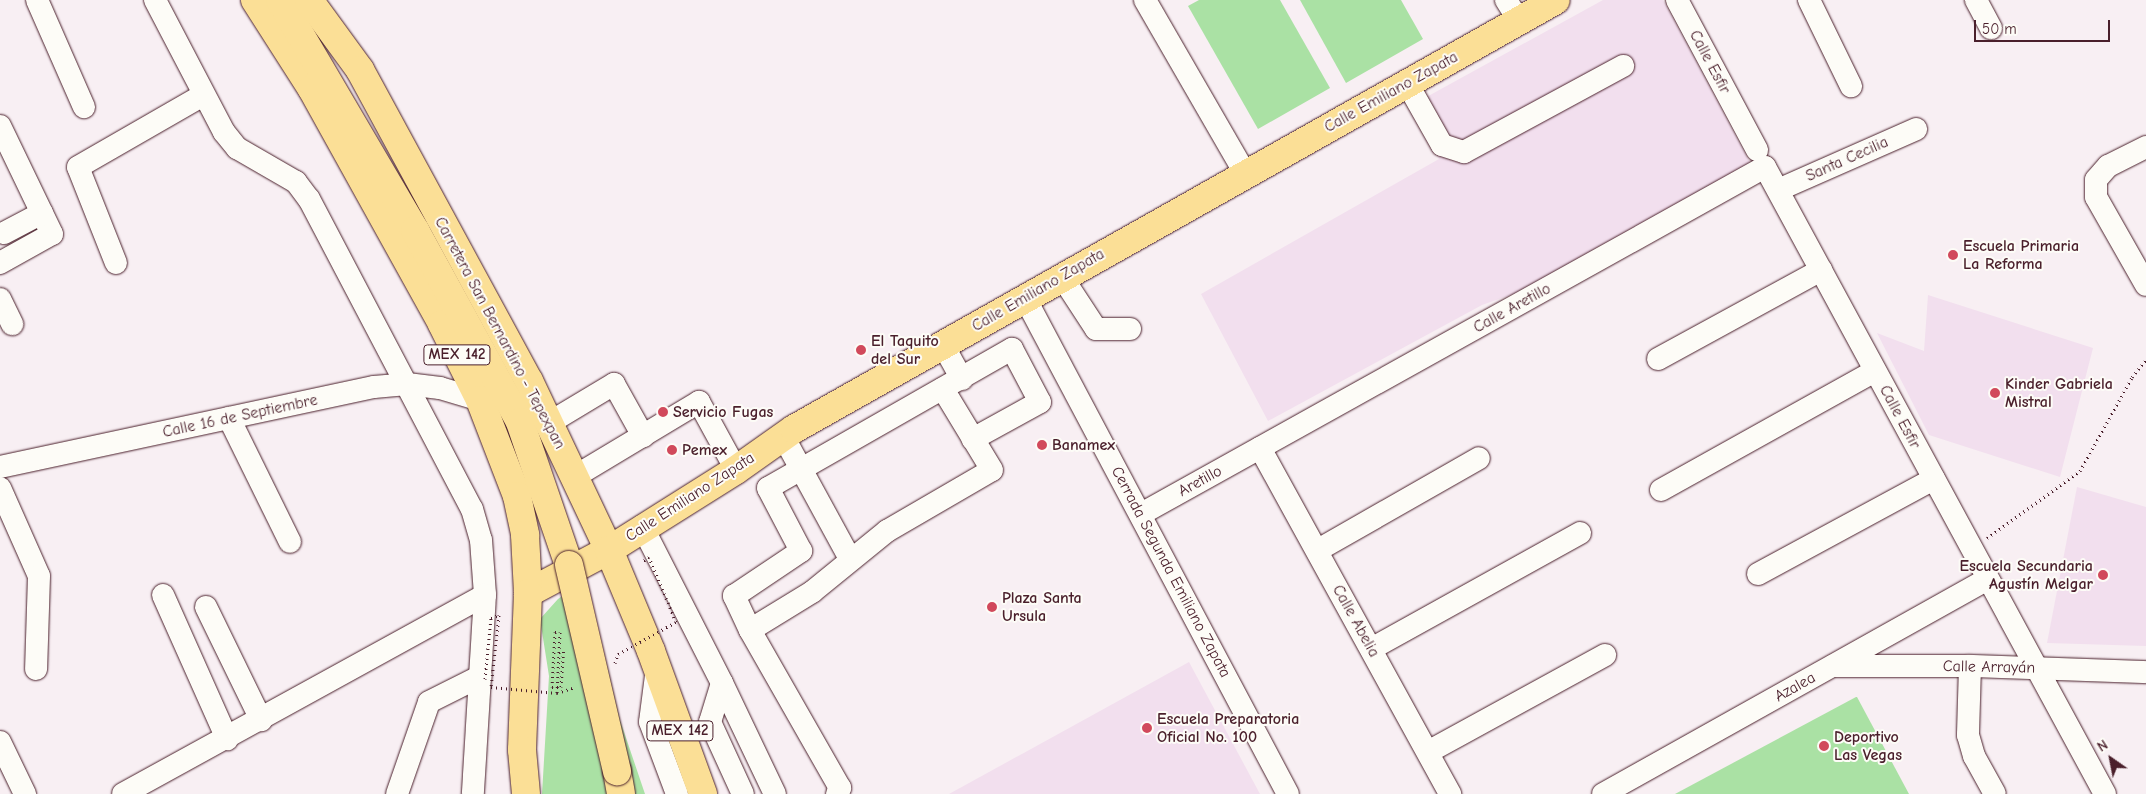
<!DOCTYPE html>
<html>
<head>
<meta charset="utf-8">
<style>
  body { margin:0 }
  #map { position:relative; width:2146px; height:794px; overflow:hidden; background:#f8eff3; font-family:"Comic Neue",sans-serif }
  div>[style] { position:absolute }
  .built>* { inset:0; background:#f2dfee }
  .green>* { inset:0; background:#aae1a4 }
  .path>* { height:3px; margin-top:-1.5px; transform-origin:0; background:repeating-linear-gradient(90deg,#4a1f2b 0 1px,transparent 0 5px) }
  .roads { filter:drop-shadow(0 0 1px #4a1f2b) drop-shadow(0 0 1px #4a1f2b) }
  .minor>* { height:22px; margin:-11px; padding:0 11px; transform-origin:11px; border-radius:11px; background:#fdfcf7 }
  .major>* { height:28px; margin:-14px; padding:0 14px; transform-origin:14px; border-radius:14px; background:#fbdf96 }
  .highway>* { height:28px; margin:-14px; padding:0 14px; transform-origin:14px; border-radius:14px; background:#fbdf96 }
  .path-bridge>* { height:3px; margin-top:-1.5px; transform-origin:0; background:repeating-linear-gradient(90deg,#4a1f2b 0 1px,transparent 0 5px) }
  .bridges { filter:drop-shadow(0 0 1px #4a1f2b) drop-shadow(0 0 1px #4a1f2b) }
  .highway-bridge>* { height:28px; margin:-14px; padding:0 14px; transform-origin:14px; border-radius:14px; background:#fbdf96 }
  .dots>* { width:14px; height:14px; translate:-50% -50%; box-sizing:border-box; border:2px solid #fdfcf7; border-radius:50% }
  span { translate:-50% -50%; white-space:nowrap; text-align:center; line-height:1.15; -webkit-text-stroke:4px #fdfcf7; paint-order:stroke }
  .shield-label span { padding:1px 4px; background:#fdfcf7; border:1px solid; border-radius:4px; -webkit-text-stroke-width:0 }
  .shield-label { font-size:15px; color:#4a1f2b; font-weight:700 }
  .street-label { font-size:16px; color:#4a1f2b }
  .poi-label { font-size:16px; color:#4a1f2b; font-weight:700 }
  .left { translate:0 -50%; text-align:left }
  .right { translate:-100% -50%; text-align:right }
  .north { position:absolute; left:2086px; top:734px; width:50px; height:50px; -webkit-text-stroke:4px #fdfcf7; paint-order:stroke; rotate:327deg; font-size:14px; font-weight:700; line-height:20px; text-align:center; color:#4a1f2b }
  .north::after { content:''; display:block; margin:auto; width:18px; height:22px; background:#4a1f2b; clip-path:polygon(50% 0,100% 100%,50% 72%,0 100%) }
  .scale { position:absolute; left:1974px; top:20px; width:136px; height:22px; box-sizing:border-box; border:2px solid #4a1f2b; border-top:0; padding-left:6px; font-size:15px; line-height:18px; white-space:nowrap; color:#4a1f2b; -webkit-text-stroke:4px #fdfcf7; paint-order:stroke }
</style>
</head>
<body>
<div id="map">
  <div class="built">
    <i style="clip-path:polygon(1603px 0,1663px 0,1750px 163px,1516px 293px,1482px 305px,1268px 421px,1201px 294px,1439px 159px,1412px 105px)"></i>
    <i style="clip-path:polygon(1928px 295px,2093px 348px,2060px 477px,1929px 435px,1877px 333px,1924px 351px)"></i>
    <i style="clip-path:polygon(2077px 487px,2146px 507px,2146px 646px,2047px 643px)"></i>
    <i style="clip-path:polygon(1189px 662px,1260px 794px,949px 794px)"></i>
  </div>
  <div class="green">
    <i style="clip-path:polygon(1199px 0,1280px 0,1330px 88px,1258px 129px,1188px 6px)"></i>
    <i style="clip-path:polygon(1300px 0,1401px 0,1423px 39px,1346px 83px)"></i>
    <i style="clip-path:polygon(578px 585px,594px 612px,620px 720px,645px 794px,542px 794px,549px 676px,540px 619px,558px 599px)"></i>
    <i style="clip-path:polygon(1857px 697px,1909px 794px,1675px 794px,1856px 697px)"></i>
  </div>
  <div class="path">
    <i style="left:1987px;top:538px;width:115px;rotate:-35.8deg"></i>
    <i style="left:2080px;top:471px;width:107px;rotate:-61deg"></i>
    <i style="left:2132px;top:377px;width:22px;rotate:-51deg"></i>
    <i style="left:555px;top:632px;width:55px;rotate:93.1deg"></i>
    <i style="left:552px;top:687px;width:9px"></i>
    <i style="left:561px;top:687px;width:39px;rotate:-86deg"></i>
  </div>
  <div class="roads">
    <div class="minor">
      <i style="left:37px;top:0;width:117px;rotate:66.3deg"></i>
      <i style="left:155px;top:0;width:149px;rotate:62.4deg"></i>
      <i style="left:224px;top:132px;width:21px;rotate:51deg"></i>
      <i style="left:237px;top:148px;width:68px;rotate:30deg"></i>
      <i style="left:296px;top:182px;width:21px;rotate:53deg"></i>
      <i style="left:309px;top:199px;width:350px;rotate:62.3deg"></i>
      <i style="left:472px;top:509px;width:32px;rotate:74deg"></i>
      <i style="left:481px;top:540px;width:55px;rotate:85.8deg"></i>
      <i style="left:485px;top:595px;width:199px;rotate:93.5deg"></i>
      <i style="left:1145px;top:0;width:200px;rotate:60deg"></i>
      <i style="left:1506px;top:0;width:25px;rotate:58deg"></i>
      <i style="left:1677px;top:0;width:170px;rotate:61.9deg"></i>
      <i style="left:1809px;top:0;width:96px;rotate:64deg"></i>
      <i style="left:1976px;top:0;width:32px;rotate:62deg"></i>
      <i style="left:1407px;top:83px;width:71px;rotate:60.6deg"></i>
      <i style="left:1442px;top:145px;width:23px;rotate:18deg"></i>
      <i style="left:1464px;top:152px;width:181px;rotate:-28.4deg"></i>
      <i style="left:0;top:126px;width:120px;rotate:64.3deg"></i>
      <i style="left:52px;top:234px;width:60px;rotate:150.9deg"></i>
      <i style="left:2146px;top:147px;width:42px;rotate:153.4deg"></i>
      <i style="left:2108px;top:166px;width:18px;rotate:131deg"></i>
      <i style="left:2096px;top:180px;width:17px;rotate:90deg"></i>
      <i style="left:2096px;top:197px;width:101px;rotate:60.4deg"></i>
      <i style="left:1778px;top:190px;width:151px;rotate:-23.8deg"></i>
      <i style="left:4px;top:233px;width:43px;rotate:-27.8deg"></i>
      <i style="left:116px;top:263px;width:103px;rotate:-111.6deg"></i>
      <i style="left:78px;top:167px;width:144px;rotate:-29.9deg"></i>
      <i style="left:1062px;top:277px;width:62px;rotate:56.8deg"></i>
      <i style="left:1096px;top:329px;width:34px"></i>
      <i style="left:1025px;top:298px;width:561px;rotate:62.07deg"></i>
      <i style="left:0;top:299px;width:28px;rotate:64deg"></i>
      <i style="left:943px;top:345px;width:39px;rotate:61deg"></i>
      <i style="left:1658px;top:359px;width:186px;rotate:-28.6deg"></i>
      <i style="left:229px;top:418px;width:138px;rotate:63.8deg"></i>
      <i style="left:549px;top:423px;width:76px;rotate:-31deg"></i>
      <i style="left:614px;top:384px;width:60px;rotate:60.9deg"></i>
      <i style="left:783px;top:436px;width:140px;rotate:61.4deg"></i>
      <i style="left:1260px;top:448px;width:395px;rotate:61.2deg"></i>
      <i style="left:0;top:467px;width:382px;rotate:-12.1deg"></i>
      <i style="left:374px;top:387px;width:33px;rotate:-5deg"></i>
      <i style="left:407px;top:384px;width:33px;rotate:7deg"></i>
      <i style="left:440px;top:388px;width:42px;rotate:16.7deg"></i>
      <i style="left:574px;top:477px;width:146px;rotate:-31deg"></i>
      <i style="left:699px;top:402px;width:77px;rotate:61.4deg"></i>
      <i style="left:0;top:488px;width:96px;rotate:66.1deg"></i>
      <i style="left:39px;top:576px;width:93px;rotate:91.8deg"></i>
      <i style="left:1661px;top:490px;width:245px;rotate:-29.1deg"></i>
      <i style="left:1141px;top:514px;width:714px;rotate:-29.08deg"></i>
      <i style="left:1765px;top:167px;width:713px;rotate:61.53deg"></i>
      <i style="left:642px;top:526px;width:176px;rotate:63deg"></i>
      <i style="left:722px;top:683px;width:41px;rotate:107.1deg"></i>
      <i style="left:710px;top:722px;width:79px;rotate:65.4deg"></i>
      <i style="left:1318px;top:550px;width:185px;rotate:-29.7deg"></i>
      <i style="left:1758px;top:574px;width:200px;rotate:-28.4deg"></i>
      <i style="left:163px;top:595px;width:158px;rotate:66deg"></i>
      <i style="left:206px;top:607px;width:126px;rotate:64deg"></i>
      <i style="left:750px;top:630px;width:73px;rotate:-31.5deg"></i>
      <i style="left:812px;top:592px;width:97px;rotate:-39.1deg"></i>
      <i style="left:887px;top:531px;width:121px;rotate:-30.2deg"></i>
      <i style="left:992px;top:470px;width:95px;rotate:-121.2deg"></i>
      <i style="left:1371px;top:649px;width:239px;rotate:-29deg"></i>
      <i style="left:1833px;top:666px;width:137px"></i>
      <i style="left:1970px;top:666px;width:176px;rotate:2deg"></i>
      <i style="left:1970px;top:666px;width:69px;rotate:91.7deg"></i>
      <i style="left:1968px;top:735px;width:22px;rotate:74deg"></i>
      <i style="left:1974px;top:756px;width:43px;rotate:61.1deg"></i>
      <i style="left:657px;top:668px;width:54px;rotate:97.4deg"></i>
      <i style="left:650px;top:722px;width:77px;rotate:69.4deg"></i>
      <i style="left:722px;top:683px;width:123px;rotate:64.5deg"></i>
      <i style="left:0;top:742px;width:58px;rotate:64.3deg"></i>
      <i style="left:1428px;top:752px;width:202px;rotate:-28.7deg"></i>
      <i style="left:123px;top:794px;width:413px;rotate:-28.8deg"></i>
      <i style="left:397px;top:794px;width:97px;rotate:-70.8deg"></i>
      <i style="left:429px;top:702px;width:58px;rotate:-26.6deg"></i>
      <i style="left:837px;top:794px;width:7px;rotate:-63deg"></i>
      <i style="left:840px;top:788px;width:182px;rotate:-119.7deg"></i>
      <i style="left:750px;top:630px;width:38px;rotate:-115deg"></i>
      <i style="left:734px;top:596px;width:81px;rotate:-33.9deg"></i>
      <i style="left:801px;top:551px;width:71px;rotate:-117.6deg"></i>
      <i style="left:768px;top:488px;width:281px;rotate:-29.7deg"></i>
      <i style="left:1012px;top:349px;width:60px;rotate:62.2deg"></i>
      <i style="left:1040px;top:402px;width:77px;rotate:151.1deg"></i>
      <i style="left:1603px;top:794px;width:440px;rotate:-29.2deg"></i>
    </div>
    <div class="major">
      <i style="left:528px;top:593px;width:92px;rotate:-28deg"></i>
      <i style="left:609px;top:550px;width:150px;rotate:-32.2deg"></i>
      <i style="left:736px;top:470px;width:71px;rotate:-35.3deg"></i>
      <i style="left:794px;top:429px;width:874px;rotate:-29.38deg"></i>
    </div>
    <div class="highway">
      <i style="left:255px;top:0;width:106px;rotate:57.4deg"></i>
      <i style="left:312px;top:89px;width:269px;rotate:61deg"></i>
      <i style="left:442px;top:324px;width:85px;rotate:63.4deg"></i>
      <i style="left:480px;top:400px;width:103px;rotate:68.9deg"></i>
      <i style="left:517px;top:496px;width:40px;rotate:78deg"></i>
      <i style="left:525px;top:535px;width:58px;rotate:87deg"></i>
      <i style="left:528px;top:593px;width:157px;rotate:92.2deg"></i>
      <i style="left:522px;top:750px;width:44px;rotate:84.8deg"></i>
      <i style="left:280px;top:0;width:267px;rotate:59.6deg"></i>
      <i style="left:415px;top:230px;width:219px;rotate:61.3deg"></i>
      <i style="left:520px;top:422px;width:151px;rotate:71.1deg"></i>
      <i style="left:309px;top:0;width:87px;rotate:53.9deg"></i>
      <i style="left:360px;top:70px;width:354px;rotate:61.5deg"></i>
      <i style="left:529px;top:381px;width:187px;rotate:64.7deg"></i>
      <i style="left:609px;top:550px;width:109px;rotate:67.4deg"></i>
      <i style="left:651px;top:651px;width:152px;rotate:70deg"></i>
      <i style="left:617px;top:771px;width:23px;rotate:80deg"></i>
    </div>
  </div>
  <div class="path-bridge">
    <i style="left:555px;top:632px;width:5px"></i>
    <i style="left:560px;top:632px;width:61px;rotate:92.8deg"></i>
    <i style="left:615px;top:663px;width:9px;rotate:-72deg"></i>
    <i style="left:618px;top:654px;width:66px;rotate:-28.9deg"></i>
    <i style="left:676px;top:622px;width:70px;rotate:-112.6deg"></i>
    <i style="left:649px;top:557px;width:7px;rotate:146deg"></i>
    <i style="left:485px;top:679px;width:61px;rotate:-84.4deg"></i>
    <i style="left:491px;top:618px;width:9px;rotate:-21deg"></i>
    <i style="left:499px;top:615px;width:72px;rotate:96.3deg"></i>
    <i style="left:491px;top:687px;width:66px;rotate:5.2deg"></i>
    <i style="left:557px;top:693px;width:19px;rotate:-18deg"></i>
  </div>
  <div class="bridges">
    <div class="highway-bridge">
      <i style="left:569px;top:565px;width:212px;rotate:76.9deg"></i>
    </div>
  </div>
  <div class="dots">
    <i style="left:1953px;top:255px;background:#d1495b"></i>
    <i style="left:861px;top:350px;background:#d1495b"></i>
    <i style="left:1995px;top:393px;background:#d1495b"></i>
    <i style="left:663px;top:412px;background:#d1495b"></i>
    <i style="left:1042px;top:445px;background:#d1495b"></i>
    <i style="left:672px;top:450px;background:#d1495b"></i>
    <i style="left:2103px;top:575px;background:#d1495b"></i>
    <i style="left:992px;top:607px;background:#d1495b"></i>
    <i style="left:1147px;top:728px;background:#d1495b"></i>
    <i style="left:1824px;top:746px;background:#d1495b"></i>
  </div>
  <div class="shield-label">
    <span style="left:457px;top:355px">MEX 142</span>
    <span style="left:680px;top:731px">MEX 142</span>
  </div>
  <div class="street-label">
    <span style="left:1710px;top:62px;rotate:62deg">Calle Esfir</span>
    <span style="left:1391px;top:92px;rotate:-29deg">Calle Emiliano Zapata</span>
    <span style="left:1847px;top:159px;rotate:-24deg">Santa Cecilia</span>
    <span style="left:1038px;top:290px;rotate:-30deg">Calle Emiliano Zapata</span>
    <span style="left:1512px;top:308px;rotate:-29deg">Calle Aretillo</span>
    <span style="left:500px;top:333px;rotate:62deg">Carretera San Bernardino - Tepexpan</span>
    <span style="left:240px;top:416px;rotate:-12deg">Calle 16 de Septiembre</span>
    <span style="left:1900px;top:417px;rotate:62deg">Calle Esfir</span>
    <span style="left:1200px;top:481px;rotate:-29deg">Aretillo</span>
    <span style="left:690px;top:497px;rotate:-33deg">Calle Emiliano Zapata</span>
    <span style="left:1171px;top:572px;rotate:62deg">Cerrada Segunda Emiliano Zapata</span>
    <span style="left:1356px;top:621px;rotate:61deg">Calle Abelia</span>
    <span style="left:1989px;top:667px;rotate:1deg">Calle Arrayán</span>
    <span style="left:1795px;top:687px;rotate:-29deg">Azalea</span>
  </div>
  <div class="poi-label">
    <span class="left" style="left:1963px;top:255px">Escuela Primaria<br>La Reforma</span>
    <span class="left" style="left:871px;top:350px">El Taquito<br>del Sur</span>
    <span class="left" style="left:2005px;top:393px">Kinder Gabriela<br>Mistral</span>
    <span class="left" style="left:673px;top:412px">Servicio Fugas</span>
    <span class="left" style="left:1052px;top:445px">Banamex</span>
    <span class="left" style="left:682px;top:450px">Pemex</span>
    <span class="right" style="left:2093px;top:575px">Escuela Secundaria<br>Agustín Melgar</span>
    <span class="left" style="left:1002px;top:607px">Plaza Santa<br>Ursula</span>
    <span class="left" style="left:1157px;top:728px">Escuela Preparatoria<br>Oficial No. 100</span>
    <span class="left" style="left:1834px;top:746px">Deportivo<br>Las Vegas</span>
  </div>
  <div class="north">N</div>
  <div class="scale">50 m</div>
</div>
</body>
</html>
